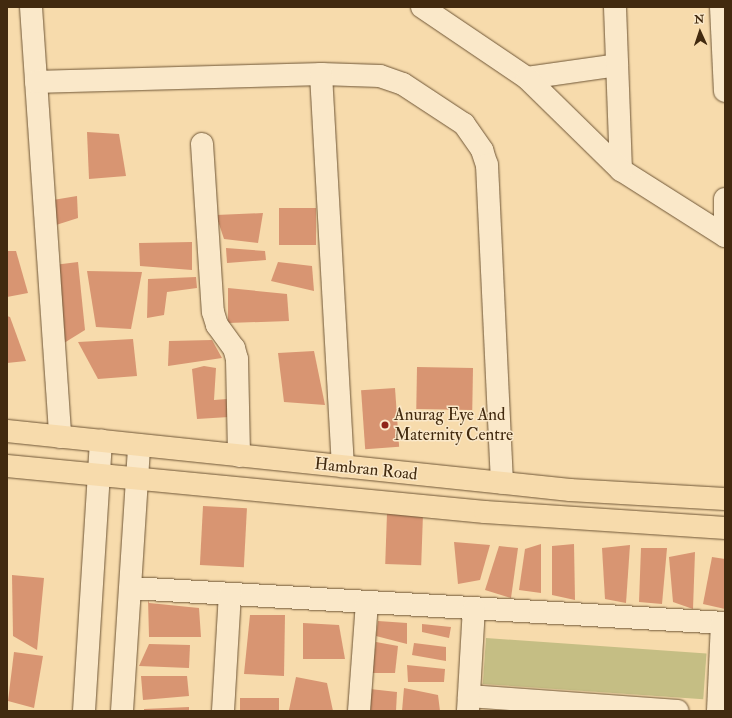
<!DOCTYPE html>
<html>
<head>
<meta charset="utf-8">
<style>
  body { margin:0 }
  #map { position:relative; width:732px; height:718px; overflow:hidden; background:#f7dbac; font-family:"IM FELL Double Pica",serif }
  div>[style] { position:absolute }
  .green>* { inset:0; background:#c5be84; transform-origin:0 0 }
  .building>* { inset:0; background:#d89572; transform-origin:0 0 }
  .roads { filter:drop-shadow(0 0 1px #6f5636) drop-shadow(0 0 1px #6f5636) }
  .minor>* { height:22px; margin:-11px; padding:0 11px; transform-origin:11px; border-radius:11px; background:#fae8c9 }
  .major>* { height:22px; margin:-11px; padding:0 11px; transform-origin:11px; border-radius:11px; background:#f7dbac }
  .dots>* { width:11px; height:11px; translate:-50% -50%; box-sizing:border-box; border:2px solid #fae8c9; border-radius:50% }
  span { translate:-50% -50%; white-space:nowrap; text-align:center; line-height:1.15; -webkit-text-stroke:3px #fae8c9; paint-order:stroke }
  .poi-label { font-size:17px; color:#422a0f }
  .left { translate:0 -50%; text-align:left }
  .street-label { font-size:17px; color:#422a0f }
  .frame { position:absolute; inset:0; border:8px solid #422a0f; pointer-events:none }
  .north { position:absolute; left:680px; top:12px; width:40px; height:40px; -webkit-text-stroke:3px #fae8c9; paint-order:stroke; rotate:357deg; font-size:11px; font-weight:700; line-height:16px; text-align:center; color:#422a0f }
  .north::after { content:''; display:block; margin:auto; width:14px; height:18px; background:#422a0f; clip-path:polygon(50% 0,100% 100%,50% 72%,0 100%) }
</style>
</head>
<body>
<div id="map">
  <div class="green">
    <i style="left:486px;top:638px;width:221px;height:46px;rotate:4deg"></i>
  </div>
  <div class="building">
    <i style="clip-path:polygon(87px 132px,119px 134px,126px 176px,89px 179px)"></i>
    <i style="clip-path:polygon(77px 196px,78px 218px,56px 225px,53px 200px)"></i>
    <i style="left:279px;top:208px;width:37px;height:37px"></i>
    <i style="clip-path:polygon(263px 213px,258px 243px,224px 239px,216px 215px)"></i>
    <i style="clip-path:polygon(192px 242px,192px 270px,140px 266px,139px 243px)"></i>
    <i style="clip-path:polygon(226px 248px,265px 251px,266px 260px,227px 263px)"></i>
    <i style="clip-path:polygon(7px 251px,16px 251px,28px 293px,7px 297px)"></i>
    <i style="clip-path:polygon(78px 262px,85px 330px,64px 343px,54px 265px)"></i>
    <i style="clip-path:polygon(278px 262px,312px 266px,314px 291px,271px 281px)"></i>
    <i style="clip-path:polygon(87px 271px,142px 272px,131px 329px,96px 327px)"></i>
    <i style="clip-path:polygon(196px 277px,197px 288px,167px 292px,164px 315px,147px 318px,148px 279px)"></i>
    <i style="clip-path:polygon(228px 288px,287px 294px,289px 321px,228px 323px)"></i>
    <i style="clip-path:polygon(7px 316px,10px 317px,26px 361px,7px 363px)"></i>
    <i style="clip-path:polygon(133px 339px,137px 376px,98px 379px,78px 342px)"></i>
    <i style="clip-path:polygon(212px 340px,222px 358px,168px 366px,169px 341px)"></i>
    <i style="clip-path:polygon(314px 351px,325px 405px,284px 402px,278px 353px)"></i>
    <i style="clip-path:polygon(204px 366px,216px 368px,214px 400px,227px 399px,229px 417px,197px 419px,192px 369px)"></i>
    <i style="left:417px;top:367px;width:56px;height:42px;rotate:1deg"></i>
    <i style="left:395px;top:388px;width:59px;height:34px;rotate:86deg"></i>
    <i style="left:203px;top:506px;width:44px;height:59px;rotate:3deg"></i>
    <i style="left:387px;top:513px;width:36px;height:51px;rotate:2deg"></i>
    <i style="clip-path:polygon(454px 542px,490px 545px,480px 580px,458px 584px)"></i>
    <i style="clip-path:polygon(541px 544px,541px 593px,519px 590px,525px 549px)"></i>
    <i style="clip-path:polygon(574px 544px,575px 600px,552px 595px,552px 546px)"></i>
    <i style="clip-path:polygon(630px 545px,626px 603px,605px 599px,602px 548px)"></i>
    <i style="clip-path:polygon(499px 546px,518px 548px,511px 598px,485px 590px)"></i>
    <i style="clip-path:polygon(641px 548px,667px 548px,662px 604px,639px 602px)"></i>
    <i style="clip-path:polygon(695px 552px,693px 609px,673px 602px,669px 557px)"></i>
    <i style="clip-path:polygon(712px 557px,725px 559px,725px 609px,703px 604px)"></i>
    <i style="clip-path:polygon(12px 575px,44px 578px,37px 650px,13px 636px)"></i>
    <i style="clip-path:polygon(148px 599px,149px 603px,199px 608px,201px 637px,149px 637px)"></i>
    <i style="clip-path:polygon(250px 615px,285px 615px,284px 676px,244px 674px)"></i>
    <i style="clip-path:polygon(378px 621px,407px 623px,407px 644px,376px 636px)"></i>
    <i style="clip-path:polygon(303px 623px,339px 625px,345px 659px,303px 659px)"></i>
    <i style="clip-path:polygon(422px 624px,451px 627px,449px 638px,422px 632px)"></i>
    <i style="clip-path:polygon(376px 642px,398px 646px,395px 673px,372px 673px)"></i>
    <i style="clip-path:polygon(414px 643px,446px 647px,446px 661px,412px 655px)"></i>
    <i style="clip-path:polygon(149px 644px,190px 645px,189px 668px,139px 666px)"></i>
    <i style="clip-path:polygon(14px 652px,43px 656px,34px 708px,8px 701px)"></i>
    <i style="clip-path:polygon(407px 665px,445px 669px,444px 682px,408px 682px)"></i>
    <i style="clip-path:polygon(141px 676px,187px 676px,189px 696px,143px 700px)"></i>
    <i style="clip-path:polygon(296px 677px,327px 683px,333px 711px,289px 710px)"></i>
    <i style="clip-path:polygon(404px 688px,438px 695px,440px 711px,402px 711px)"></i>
    <i style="clip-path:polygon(370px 689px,397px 692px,396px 711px,370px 711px)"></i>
    <i style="left:240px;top:698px;width:39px;height:13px"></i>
    <i style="clip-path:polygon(189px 707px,189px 711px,144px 711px,144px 709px)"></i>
  </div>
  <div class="roads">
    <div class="minor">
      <i style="left:31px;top:7px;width:431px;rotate:86.1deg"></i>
      <i style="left:422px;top:7px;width:127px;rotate:34.1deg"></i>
      <i style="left:527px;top:78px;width:91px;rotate:-8.2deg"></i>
      <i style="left:615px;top:7px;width:163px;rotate:87.9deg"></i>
      <i style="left:621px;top:170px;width:123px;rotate:32.4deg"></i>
      <i style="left:725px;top:236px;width:37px;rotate:-90deg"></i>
      <i style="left:721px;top:7px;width:84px;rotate:87.3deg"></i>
      <i style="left:321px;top:74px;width:59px;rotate:1.9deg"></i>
      <i style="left:380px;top:76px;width:24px;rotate:19deg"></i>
      <i style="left:403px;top:84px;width:73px;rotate:33.3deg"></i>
      <i style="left:464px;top:124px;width:32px;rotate:55deg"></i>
      <i style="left:482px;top:150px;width:16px;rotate:72deg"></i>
      <i style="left:487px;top:165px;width:318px;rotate:87.3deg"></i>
      <i style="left:527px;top:78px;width:132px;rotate:44.4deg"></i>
      <i style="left:36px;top:82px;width:285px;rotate:-1.6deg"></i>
      <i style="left:321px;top:74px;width:393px;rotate:86.8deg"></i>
      <i style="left:202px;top:144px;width:168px;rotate:86.3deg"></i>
      <i style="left:213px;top:312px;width:14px;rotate:73deg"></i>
      <i style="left:217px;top:325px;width:29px;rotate:54deg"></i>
      <i style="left:234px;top:348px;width:11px;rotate:75deg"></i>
      <i style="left:237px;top:359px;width:97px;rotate:88.8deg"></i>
      <i style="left:131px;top:588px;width:595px;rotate:3.37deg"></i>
      <i style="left:469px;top:696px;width:209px;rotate:4.1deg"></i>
      <i style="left:84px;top:711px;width:271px;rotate:-86.4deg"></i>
      <i style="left:122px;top:711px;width:266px;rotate:-86.3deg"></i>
      <i style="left:223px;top:711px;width:117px;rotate:-86.6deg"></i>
      <i style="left:359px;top:711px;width:109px;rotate:-85.8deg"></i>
      <i style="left:468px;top:711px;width:103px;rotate:-86.7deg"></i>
      <i style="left:718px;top:711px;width:88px;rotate:-87.4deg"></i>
    </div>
    <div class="major">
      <i style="left:7px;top:431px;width:566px;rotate:5.98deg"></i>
      <i style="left:570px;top:490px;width:155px;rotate:3.3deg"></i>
      <i style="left:7px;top:466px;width:480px;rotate:5.5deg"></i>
      <i style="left:485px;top:512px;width:241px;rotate:3.8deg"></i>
    </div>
  </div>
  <div class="dots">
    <i style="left:385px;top:425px;background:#8f2418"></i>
  </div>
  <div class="poi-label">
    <span class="left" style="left:394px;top:425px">Anurag Eye And<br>Maternity Centre</span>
  </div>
  <div class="street-label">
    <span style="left:366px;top:469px;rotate:6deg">Hambran Road</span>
  </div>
  <div class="frame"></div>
  <div class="north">N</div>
</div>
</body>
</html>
